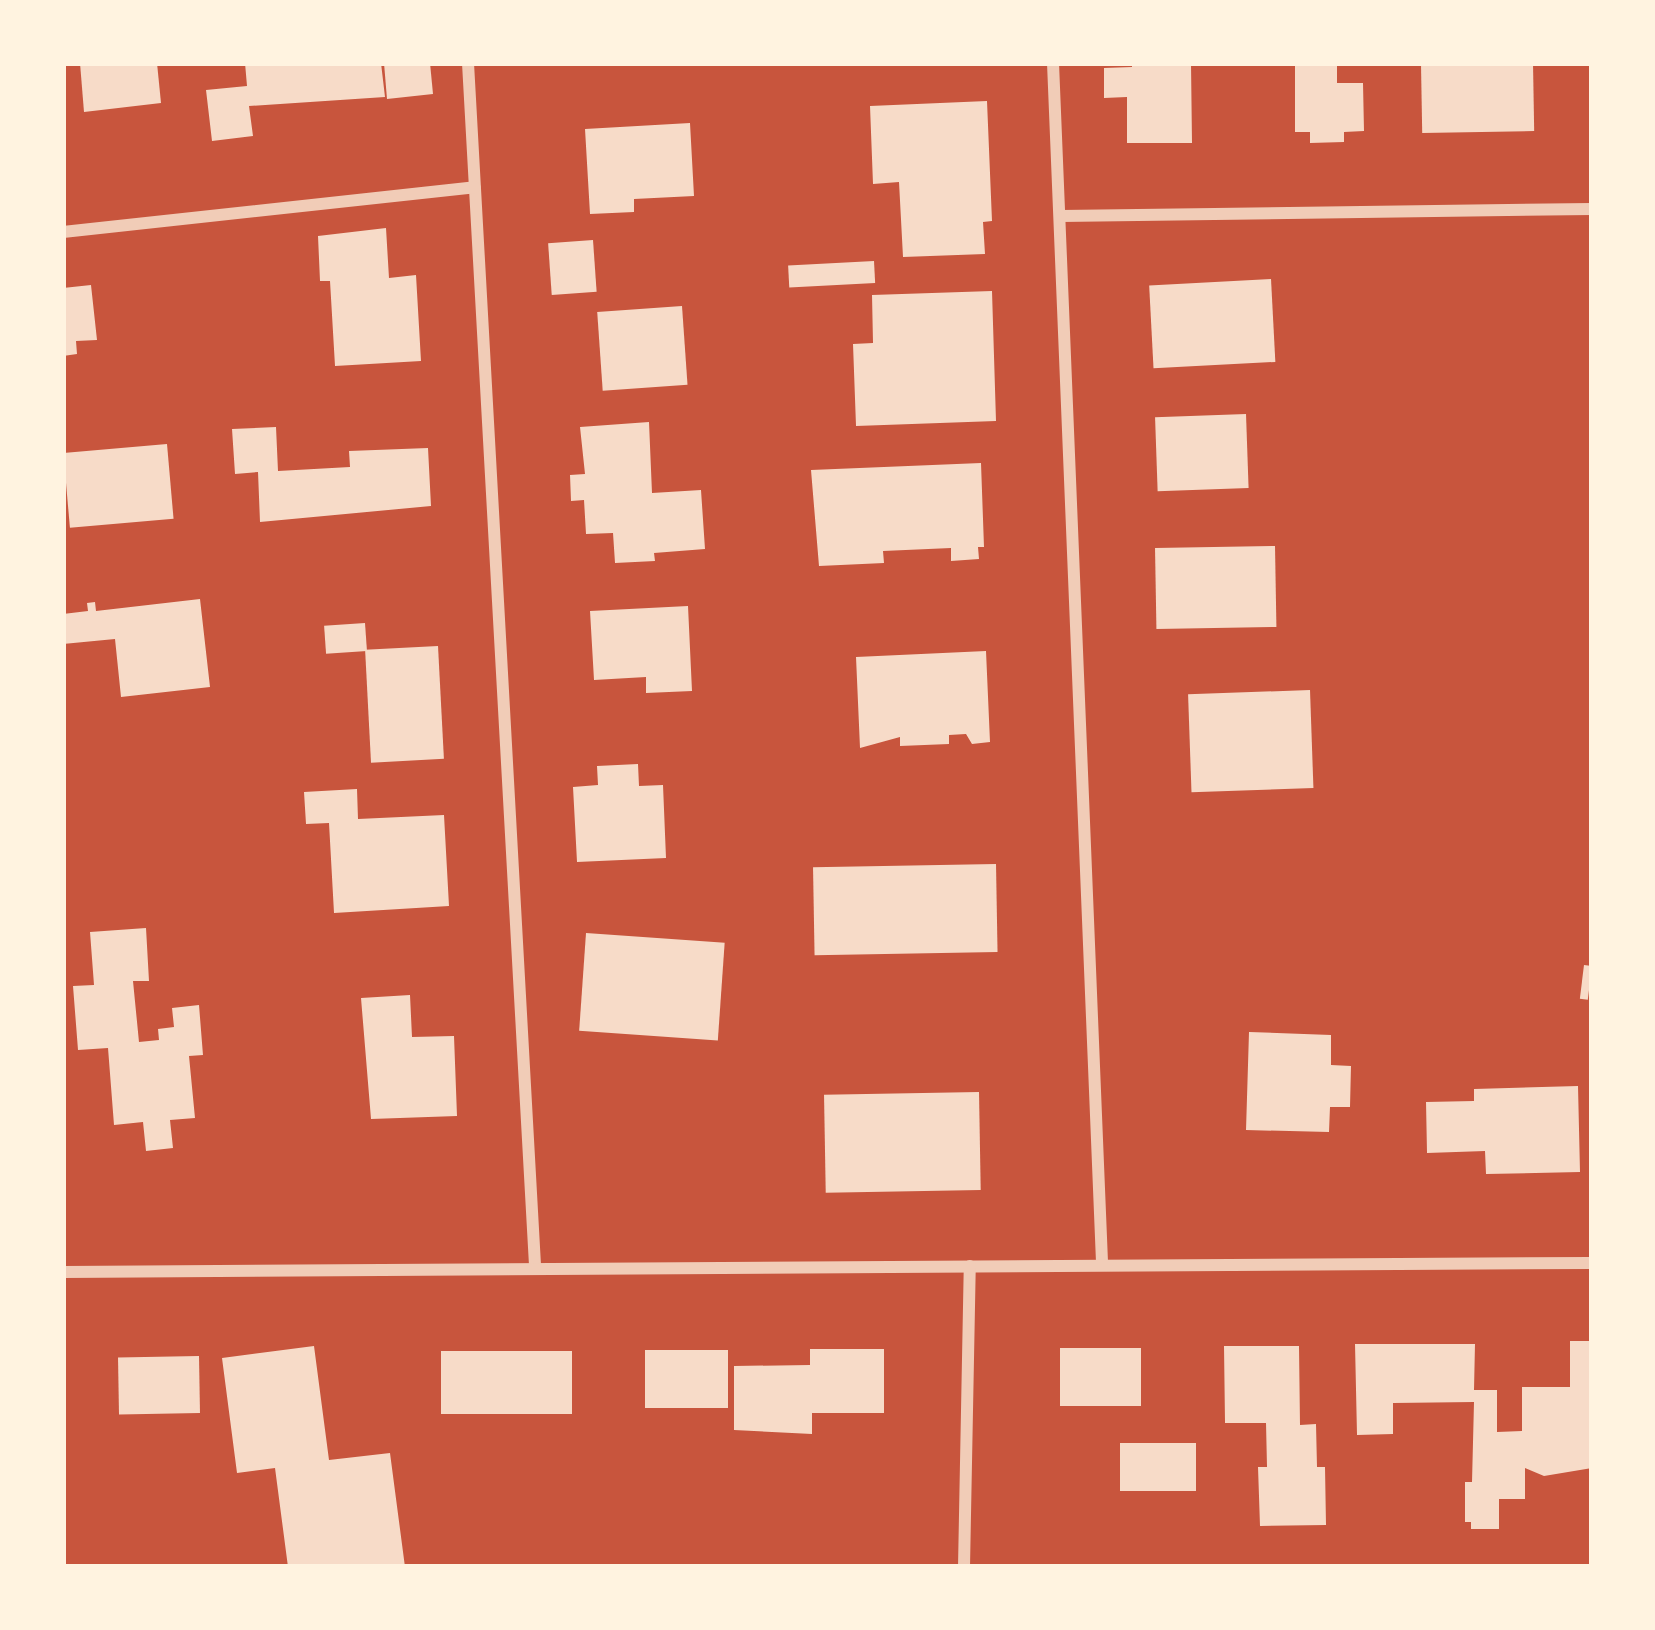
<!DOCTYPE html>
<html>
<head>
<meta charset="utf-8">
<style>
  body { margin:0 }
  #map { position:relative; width:1655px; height:1630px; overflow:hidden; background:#c8553d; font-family:Commissioner,sans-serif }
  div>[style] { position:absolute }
  .building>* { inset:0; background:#f7dbc8; transform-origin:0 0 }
  .minor>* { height:12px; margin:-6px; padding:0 6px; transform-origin:6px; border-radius:6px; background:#f1ccb7 }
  span { translate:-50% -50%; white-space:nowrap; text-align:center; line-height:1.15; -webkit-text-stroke:12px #fff3e0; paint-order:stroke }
  .frame { position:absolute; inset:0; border:66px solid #fff3e0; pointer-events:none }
</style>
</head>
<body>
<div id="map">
  <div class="building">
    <i style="clip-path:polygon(80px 63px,157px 63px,161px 103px,84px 112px)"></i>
    <i style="clip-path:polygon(245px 63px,381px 63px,385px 97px,249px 106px,253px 136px,212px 141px,206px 90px,247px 86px)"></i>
    <i style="clip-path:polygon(384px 63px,430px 63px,433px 94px,387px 99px)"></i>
    <i style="clip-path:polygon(1132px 63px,1191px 63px,1192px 143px,1127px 143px,1127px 97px,1104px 98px,1104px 68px,1132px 67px)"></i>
    <i style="clip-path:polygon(1295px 63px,1337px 63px,1337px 83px,1363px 83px,1364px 131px,1344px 132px,1344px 142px,1310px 143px,1310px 132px,1295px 132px)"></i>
    <i style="left:1533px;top:63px;width:68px;height:112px;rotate:89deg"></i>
    <i style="clip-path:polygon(987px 101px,992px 221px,983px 222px,985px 254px,903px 257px,899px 182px,873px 184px,870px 106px)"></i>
    <i style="clip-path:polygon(690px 123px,694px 196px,634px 199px,634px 212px,590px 214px,585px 129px)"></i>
    <i style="clip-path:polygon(386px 228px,389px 278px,416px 275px,421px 361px,335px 366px,330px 281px,320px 281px,318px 236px)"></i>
    <i style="left:593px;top:240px;width:52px;height:45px;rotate:86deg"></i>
    <i style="left:874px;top:261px;width:22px;height:86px;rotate:87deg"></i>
    <i style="left:1271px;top:279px;width:83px;height:122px;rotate:87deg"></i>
    <i style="clip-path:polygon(91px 285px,97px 340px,76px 341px,77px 354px,63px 356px,63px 288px)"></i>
    <i style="clip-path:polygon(992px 291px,996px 421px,856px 426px,853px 344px,873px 343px,872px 295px)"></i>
    <i style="left:682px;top:306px;width:79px;height:85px;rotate:86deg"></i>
    <i style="left:1246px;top:414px;width:74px;height:91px;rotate:88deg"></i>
    <i style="clip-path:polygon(649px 422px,652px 493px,701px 490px,705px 549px,654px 553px,655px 561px,615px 563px,613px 533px,586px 534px,584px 500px,571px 501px,570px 475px,585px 474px,580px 427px)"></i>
    <i style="clip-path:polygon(276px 427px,278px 471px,350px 467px,349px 451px,428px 448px,431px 506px,260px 522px,258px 472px,235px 474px,232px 429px)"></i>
    <i style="left:167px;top:444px;width:75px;height:104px;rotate:85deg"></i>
    <i style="clip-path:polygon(981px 463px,984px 547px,978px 547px,979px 559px,951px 561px,951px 548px,883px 551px,884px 563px,819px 566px,811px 470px)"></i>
    <i style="left:1275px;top:546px;width:81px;height:120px;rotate:89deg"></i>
    <i style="clip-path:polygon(200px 599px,210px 687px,121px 697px,115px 639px,63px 644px,63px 614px,88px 611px,87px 603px,95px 602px,96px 611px)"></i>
    <i style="clip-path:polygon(688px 606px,692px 691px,646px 693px,646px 677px,594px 680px,590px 611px)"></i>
    <i style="left:365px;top:623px;width:28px;height:41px;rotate:86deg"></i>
    <i style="left:438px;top:646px;width:113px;height:73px;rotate:87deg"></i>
    <i style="clip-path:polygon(986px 651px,990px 742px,972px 744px,966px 734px,949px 735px,949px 744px,900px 746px,900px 737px,860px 748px,856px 657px)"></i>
    <i style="left:1310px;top:690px;width:98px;height:122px;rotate:88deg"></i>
    <i style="clip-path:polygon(638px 764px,639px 786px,663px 785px,666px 858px,577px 862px,573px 787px,598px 785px,597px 766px)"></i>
    <i style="clip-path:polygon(357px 789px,358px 819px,444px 815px,449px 906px,334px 913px,329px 823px,306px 824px,304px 792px)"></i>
    <i style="left:996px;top:864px;width:88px;height:183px;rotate:89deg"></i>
    <i style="clip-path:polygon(146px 928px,149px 981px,133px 981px,139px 1042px,159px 1040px,158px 1029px,174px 1027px,172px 1008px,199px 1005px,203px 1055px,189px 1056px,195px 1118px,170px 1120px,173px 1148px,146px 1151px,143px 1122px,114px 1125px,108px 1048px,78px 1050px,73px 986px,94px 985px,90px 932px)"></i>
    <i style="left:586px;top:933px;width:139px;height:98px;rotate:4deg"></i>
    <i style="left:1584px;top:965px;width:8px;height:34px;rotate:7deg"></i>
    <i style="clip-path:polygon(410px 995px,412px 1037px,454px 1036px,457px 1116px,371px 1119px,361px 998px)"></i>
    <i style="clip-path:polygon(1249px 1032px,1331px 1035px,1331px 1065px,1351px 1066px,1350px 1107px,1330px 1107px,1329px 1132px,1246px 1130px)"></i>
    <i style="clip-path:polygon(1578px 1086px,1580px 1172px,1486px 1174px,1485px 1151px,1427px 1153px,1426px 1102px,1474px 1101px,1474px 1089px)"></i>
    <i style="left:979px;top:1092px;width:98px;height:155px;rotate:89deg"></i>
    <i style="clip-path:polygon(1570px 1341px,1592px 1341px,1592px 1468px,1544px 1476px,1525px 1468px,1525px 1499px,1499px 1499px,1499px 1529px,1471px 1529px,1471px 1522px,1465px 1522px,1465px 1482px,1472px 1482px,1474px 1402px,1393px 1403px,1393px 1434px,1357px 1435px,1355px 1344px,1475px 1344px,1474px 1390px,1497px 1390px,1497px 1432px,1522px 1431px,1522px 1387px,1570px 1387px)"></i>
    <i style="clip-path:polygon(314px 1346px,329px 1460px,390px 1453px,405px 1567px,288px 1567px,275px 1468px,237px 1473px,222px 1358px)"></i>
    <i style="clip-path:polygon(1224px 1346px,1299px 1346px,1300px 1425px,1316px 1424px,1317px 1467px,1325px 1467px,1326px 1525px,1260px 1526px,1258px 1467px,1267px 1467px,1266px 1423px,1225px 1423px)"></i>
    <i style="left:1060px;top:1348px;width:81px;height:58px"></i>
    <i style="clip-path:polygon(810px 1349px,884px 1349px,884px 1413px,812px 1413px,812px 1434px,734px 1430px,734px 1366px,810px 1365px)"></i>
    <i style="left:728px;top:1350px;width:58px;height:83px;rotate:90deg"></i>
    <i style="left:572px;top:1351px;width:63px;height:131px;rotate:90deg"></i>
    <i style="left:199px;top:1356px;width:57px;height:81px;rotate:89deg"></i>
    <i style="left:1120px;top:1443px;width:76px;height:48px"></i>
  </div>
  <div class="minor">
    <i style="left:468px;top:63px;width:1205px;rotate:86.81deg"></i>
    <i style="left:1053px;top:63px;width:1202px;rotate:87.66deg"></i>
    <i style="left:1061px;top:216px;width:531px;rotate:-0.76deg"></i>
    <i style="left:63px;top:232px;width:414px;rotate:-6.2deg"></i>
    <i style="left:63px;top:1272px;width:1529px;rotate:-0.34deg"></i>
    <i style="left:964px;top:1567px;width:301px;rotate:-88.9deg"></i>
  </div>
  <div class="frame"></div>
</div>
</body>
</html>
